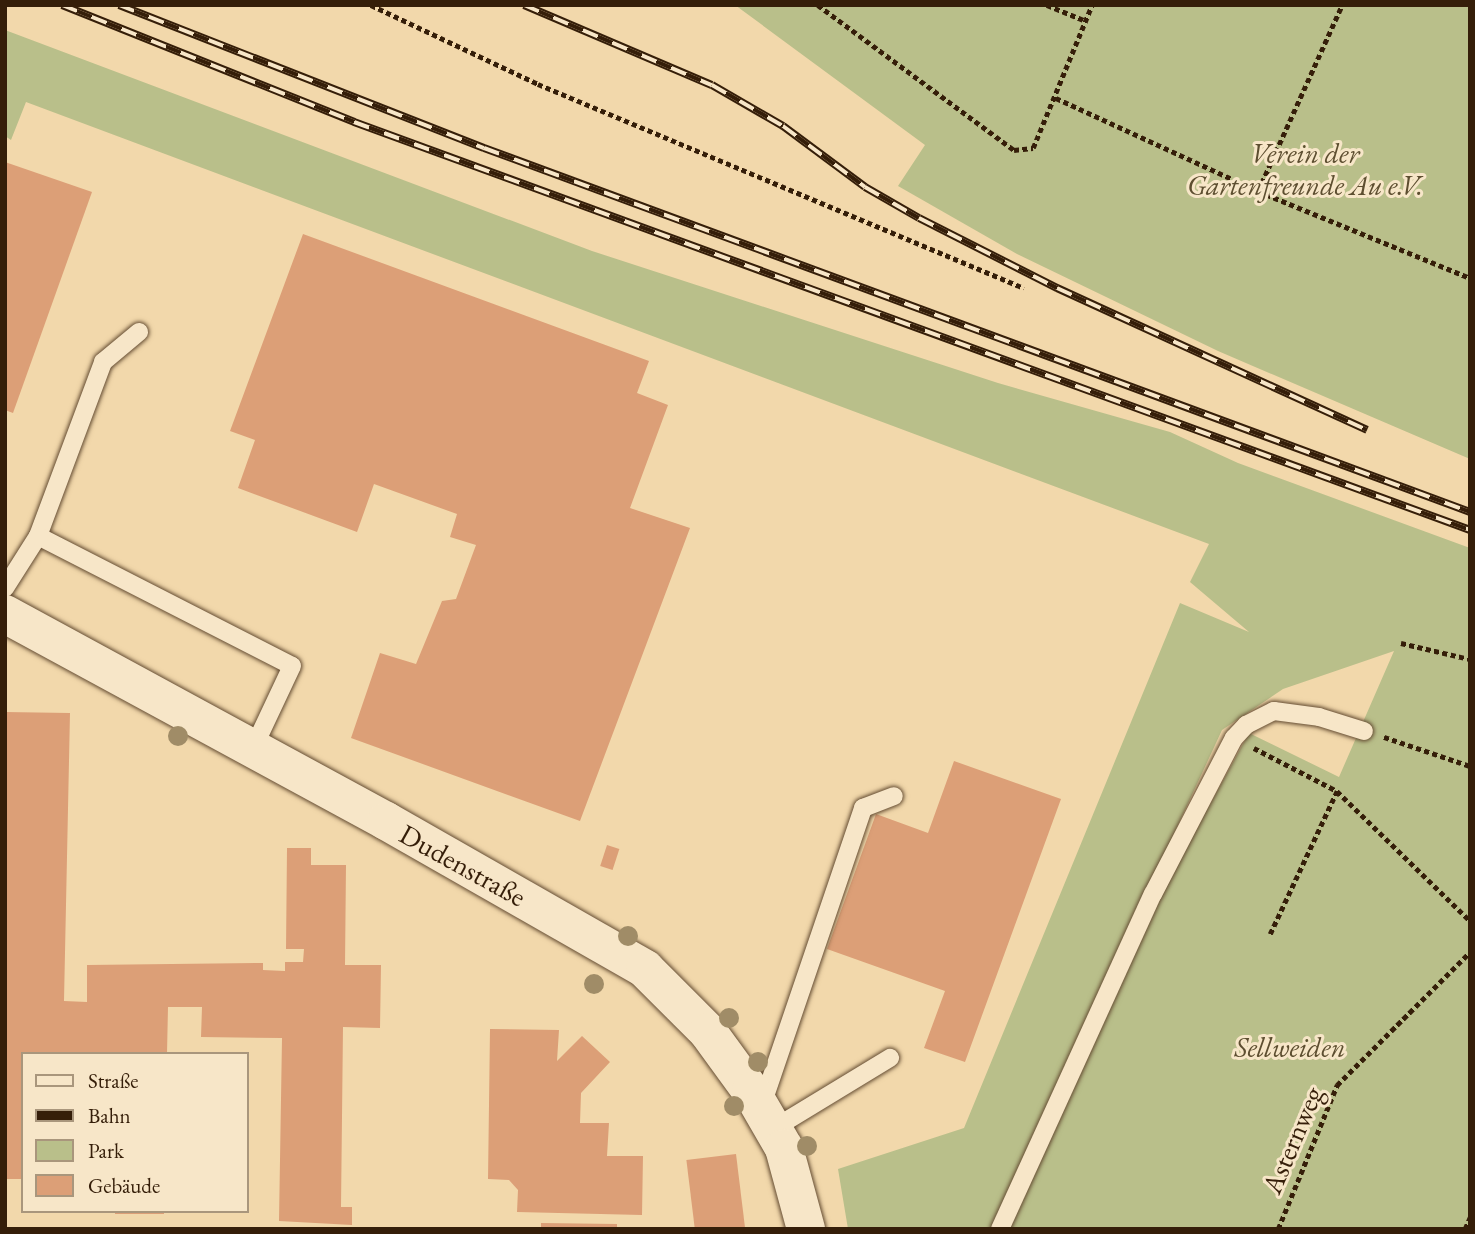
<!DOCTYPE html>
<html>
<head>
<meta charset="utf-8">
<style>
  body { margin:0 }
  #map { position:relative; width:1475px; height:1234px; overflow:hidden; background:#f2d8ab; font-family:"EB Garamond",serif }
  div>[style] { position:absolute }
  .green>* { inset:0; background:#b9bf8a }
  .building>* { inset:0; background:#dc9f77; transform-origin:0 0 }
  .path>* { height:4.5px; margin-top:-2.25px; transform-origin:0; background:repeating-linear-gradient(90deg,#351e09 0 5px,transparent 0 8.5px) }
  .roads { filter:drop-shadow(0 0 2px #644c32) drop-shadow(0 0 2px #644c32) }
  .lane>* { height:18px; margin:-9px; padding:0 9px; transform-origin:9px; border-radius:9px; background:#f7e6c8 }
  .secondary>* { height:38px; margin:-19px; padding:0 19px; transform-origin:19px; border-radius:19px; background:#f7e6c8 }
  .rail>* { height:8px; margin-top:-4px; transform-origin:0; background:repeating-linear-gradient(90deg,#f7e6c8 0 16px,#351e09 0 32px); box-sizing:border-box; border-block:2px solid #351e09 }
  .trees>* { width:20px; height:20px; margin:-10px; border-radius:50%; background:#a08c67 }
  span { translate:-50% -50%; white-space:nowrap; text-align:center; line-height:1.15; -webkit-text-stroke:6px #f7e6c8; paint-order:stroke }
  .park-label { font-size:28px; color:#5d4e30; font-style:italic }
  .street-label { font-size:28px; color:#351e09 }
  .frame { position:absolute; inset:0; border:7px solid #351e09; pointer-events:none }
  .legend { position:absolute; left:21px; top:1052px; width:228px; height:161px; box-sizing:border-box; background:#f7e6c8; border:2px solid #a9967c; margin:0; padding:9px 12px; list-style:none; font-size:21px; color:#351e09 }
  .legend li { display:flex; align-items:center; gap:14px; height:35px }
  .legend b { width:35px; border:2px solid #a9967c }
</style>
</head>
<body>
<div id="map">
  <div class="green">
    <i style="clip-path:polygon(735px 5px,1470px 5px,1470px 459px,1218px 351px,1017px 254px,898px 186px,925px 145px)"></i>
    <i style="clip-path:polygon(5px 30px,592px 251px,998px 383px,1170px 432px,1238px 463px,1470px 548px,1470px 1229px,1008px 1229px,1161px 894px,1249px 733px,1339px 777px,1394px 651px,1283px 689px,1222px 730px,991px 1229px,848px 1229px,838px 1169px,964px 1128px,1180px 603px,1249px 632px,1190px 582px,1209px 544px,26px 102px,11px 140px,5px 136px)"></i>
  </div>
  <div class="building">
    <i style="clip-path:polygon(5px 162px,92px 192px,13px 413px,5px 410px)"></i>
    <i style="clip-path:polygon(303px 234px,649px 361px,637px 393px,668px 405px,630px 508px,690px 528px,580px 821px,351px 738px,380px 653px,416px 664px,442px 601px,456px 599px,476px 545px,450px 537px,457px 514px,374px 484px,357px 532px,238px 488px,255px 440px,230px 431px)"></i>
    <i style="clip-path:polygon(5px 712px,70px 713px,64px 1001px,87px 1002px,87px 965px,263px 963px,263px 970px,285px 971px,285px 962px,303px 962px,304px 949px,286px 949px,287px 848px,311px 848px,311px 865px,346px 865px,345px 965px,381px 965px,380px 1028px,343px 1027px,341px 1207px,352px 1207px,352px 1225px,279px 1221px,282px 1038px,201px 1037px,202px 1007px,168px 1007px,167px 1054px,23px 1054px,23px 1179px,5px 1179px)"></i>
    <i style="clip-path:polygon(954px 761px,1061px 799px,965px 1062px,924px 1048px,945px 991px,827px 949px,876px 814px,928px 833px)"></i>
    <i style="left:607px;top:845px;width:13px;height:22px;rotate:18deg"></i>
    <i style="clip-path:polygon(490px 1029px,559px 1030px,557px 1061px,582px 1036px,610px 1062px,581px 1093px,580px 1123px,609px 1123px,607px 1156px,643px 1156px,642px 1215px,517px 1212px,518px 1190px,509px 1180px,488px 1179px)"></i>
    <i style="left:736px;top:1154px;width:76px;height:50px;rotate:83deg"></i>
    <i style="left:115px;top:1211px;width:49px;height:3px"></i>
    <i style="clip-path:polygon(541px 1223px,617px 1224px,617px 1229px,541px 1229px)"></i>
  </div>
  <div class="path">
    <i style="left:371px;top:5px;width:185px;rotate:25.3deg"></i>
    <i style="left:538px;top:84px;width:527px;rotate:22.77deg"></i>
    <i style="left:818px;top:5px;width:244px;rotate:36.5deg"></i>
    <i style="left:1014px;top:150px;width:19px;rotate:-6deg"></i>
    <i style="left:1033px;top:148px;width:155px;rotate:-67.6deg"></i>
    <i style="left:1047px;top:5px;width:42px;rotate:22.3deg"></i>
    <i style="left:1056px;top:98px;width:222px;rotate:24.7deg"></i>
    <i style="left:1258px;top:191px;width:229px;rotate:22.3deg"></i>
    <i style="left:1258px;top:191px;width:204px;rotate:-65.7deg"></i>
    <i style="left:1401px;top:643px;width:71px;rotate:13.1deg"></i>
    <i style="left:1384px;top:737px;width:91px;rotate:18.6deg"></i>
    <i style="left:1254px;top:748px;width:93px;rotate:27.4deg"></i>
    <i style="left:1337px;top:791px;width:186px;rotate:44.3deg"></i>
    <i style="left:1270px;top:934px;width:158px;rotate:-64.9deg"></i>
    <i style="left:1278px;top:1229px;width:156px;rotate:-67.7deg"></i>
    <i style="left:1337px;top:1085px;width:188px;rotate:-45deg"></i>
    <i style="left:1465px;top:1229px;width:13px;rotate:-67deg"></i>
  </div>
  <div class="roads">
    <div class="lane">
      <i style="left:38px;top:536px;width:186px;rotate:-69.5deg"></i>
      <i style="left:103px;top:362px;width:47px;rotate:-39.8deg"></i>
      <i style="left:5px;top:588px;width:62px;rotate:-57.6deg"></i>
      <i style="left:38px;top:536px;width:285px;rotate:27.1deg"></i>
      <i style="left:292px;top:666px;width:92px;rotate:115.2deg"></i>
      <i style="left:762px;top:1105px;width:314px;rotate:-71.2deg"></i>
      <i style="left:863px;top:808px;width:33px;rotate:-21deg"></i>
      <i style="left:773px;top:1129px;width:137px;rotate:-31.3deg"></i>
      <i style="left:1000px;top:1229px;width:368px;rotate:-65.5deg"></i>
      <i style="left:1153px;top:894px;width:176px;rotate:-62.6deg"></i>
      <i style="left:1234px;top:738px;width:18px;rotate:-47deg"></i>
      <i style="left:1246px;top:725px;width:31px;rotate:-27deg"></i>
      <i style="left:1274px;top:711px;width:45px;rotate:7.6deg"></i>
      <i style="left:1319px;top:717px;width:47px;rotate:17.3deg"></i>
    </div>
    <div class="secondary">
      <i style="left:5px;top:614px;width:434px;rotate:28.5deg"></i>
      <i style="left:386px;top:821px;width:298px;rotate:29.7deg"></i>
      <i style="left:645px;top:969px;width:89px;rotate:45deg"></i>
      <i style="left:708px;top:1032px;width:73px;rotate:53.9deg"></i>
      <i style="left:751px;top:1091px;width:66px;rotate:59.9deg"></i>
      <i style="left:784px;top:1148px;width:84px;rotate:74.8deg"></i>
    </div>
  </div>
  <div class="rail">
    <i style="left:62px;top:5px;width:315px;rotate:21.8deg"></i>
    <i style="left:354px;top:122px;width:1188px;rotate:20.08deg"></i>
    <i style="left:119px;top:5px;width:392px;rotate:21.4deg"></i>
    <i style="left:484px;top:148px;width:1051px;rotate:20.26deg"></i>
    <i style="left:524px;top:5px;width:204px;rotate:23.1deg"></i>
    <i style="left:712px;top:85px;width:82px;rotate:30deg"></i>
    <i style="left:783px;top:126px;width:102px;rotate:36.6deg"></i>
    <i style="left:865px;top:187px;width:62px;rotate:29.9deg"></i>
    <i style="left:919px;top:218px;width:155px;rotate:26.9deg"></i>
    <i style="left:1057px;top:288px;width:341px;rotate:24.6deg"></i>
  </div>
  <div class="trees">
    <i style="left:178px;top:736px"></i>
    <i style="left:628px;top:936px"></i>
    <i style="left:594px;top:984px"></i>
    <i style="left:729px;top:1018px"></i>
    <i style="left:758px;top:1062px"></i>
    <i style="left:734px;top:1106px"></i>
    <i style="left:807px;top:1146px"></i>
  </div>
  <div class="park-label">
    <span style="left:1305px;top:169px">Verein der<br>Gartenfreunde Au e.V.</span>
    <span style="left:1290px;top:1047px">Sellweiden</span>
  </div>
  <div class="street-label">
    <span style="left:463px;top:865px;rotate:29deg">Dudenstraße</span>
    <span style="left:1292px;top:1140px;rotate:-67deg">Asternweg</span>
  </div>
  <div class="frame"></div>
  <ul class="legend">
  <li><b style="height:9px;background:#f7e6c8"></b>Straße</li>
  <li><b style="height:9px;background:#351e09"></b>Bahn</li>
  <li><b style="height:19px;background:#b9bf8a"></b>Park</li>
  <li><b style="height:19px;background:#dc9f77"></b>Gebäude</li>
  </ul>
</div>
</body>
</html>
